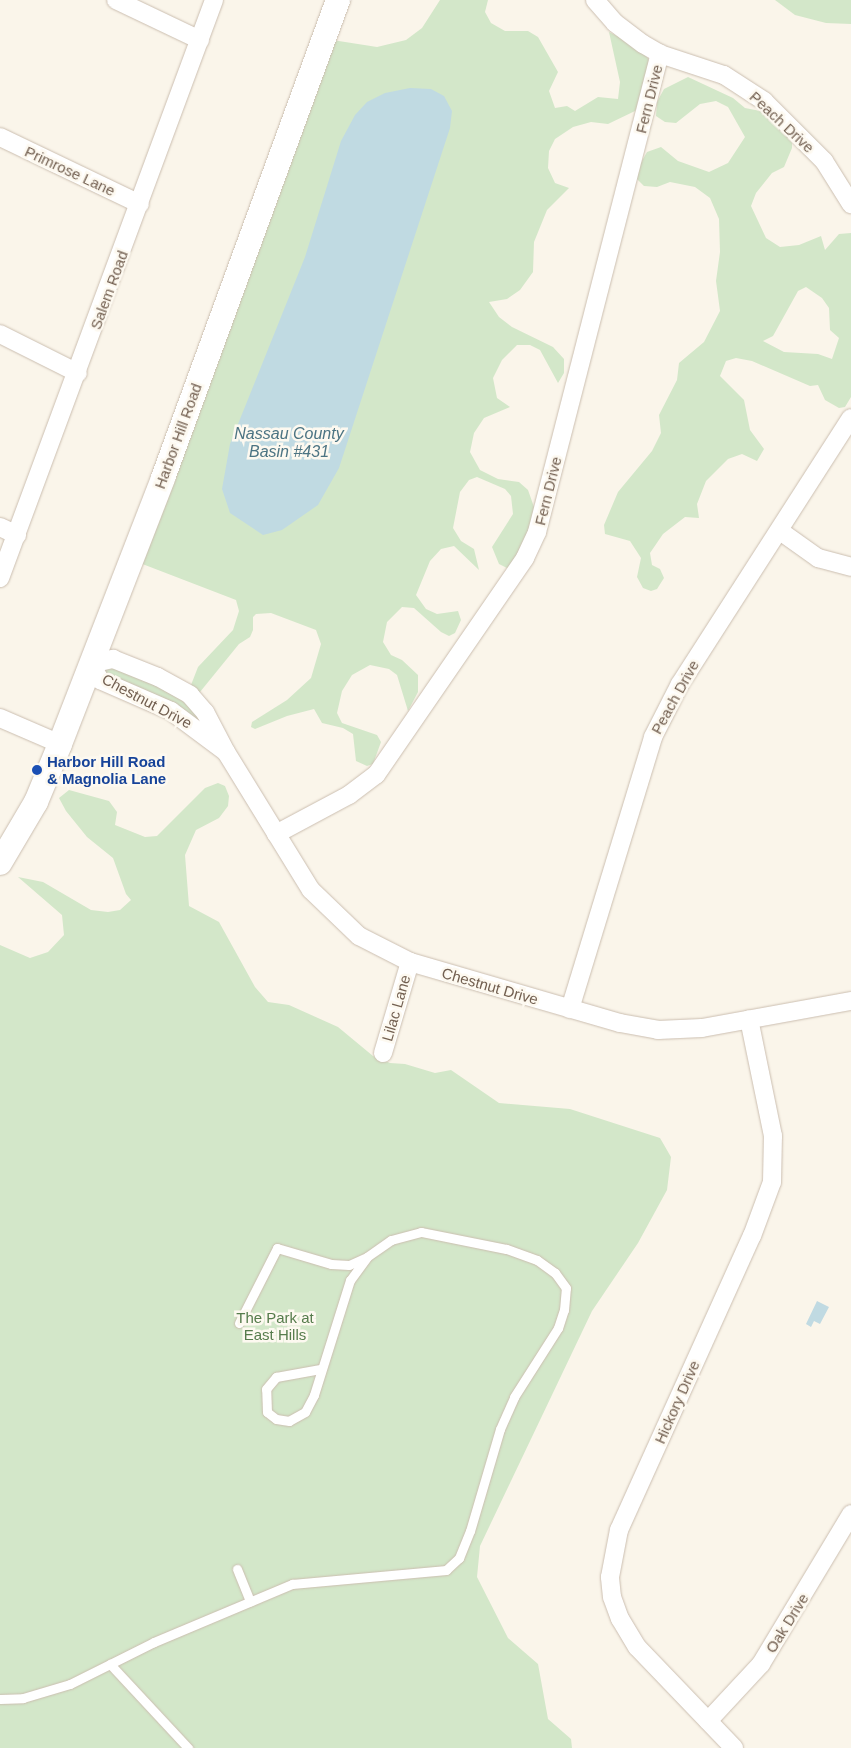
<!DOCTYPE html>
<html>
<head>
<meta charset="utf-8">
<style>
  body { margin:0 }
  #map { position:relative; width:851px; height:1748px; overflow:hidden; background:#faf5ea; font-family:Helvetica,sans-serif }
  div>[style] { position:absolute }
  .green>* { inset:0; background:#d3e7c9 }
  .water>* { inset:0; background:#c0dae2 }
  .roads { filter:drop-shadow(0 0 1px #cbbeb0) drop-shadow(0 0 1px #cbbeb0) }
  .lane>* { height:9px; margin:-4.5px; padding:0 4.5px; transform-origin:4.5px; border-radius:4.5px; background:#fff }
  .street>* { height:18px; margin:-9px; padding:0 9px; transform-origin:9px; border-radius:9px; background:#fff }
  .secondary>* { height:24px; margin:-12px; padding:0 12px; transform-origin:12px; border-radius:12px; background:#fff }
  .dots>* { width:14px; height:14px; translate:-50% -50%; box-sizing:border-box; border:2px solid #fdf9f0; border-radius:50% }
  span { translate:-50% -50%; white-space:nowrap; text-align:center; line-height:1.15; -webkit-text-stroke:5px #fdf9f0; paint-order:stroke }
  .street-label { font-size:15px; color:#725f50 }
  .transit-label { font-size:15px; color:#164399; font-weight:700 }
  .left { translate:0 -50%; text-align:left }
  .park-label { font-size:15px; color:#567c4c }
  .water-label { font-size:16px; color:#4c7483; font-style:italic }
</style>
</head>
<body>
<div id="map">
  <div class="green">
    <i style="clip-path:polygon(440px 0,488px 0,485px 12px,491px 23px,505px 31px,528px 31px,538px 37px,558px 72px,549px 91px,555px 108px,567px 106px,575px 111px,598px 97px,618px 99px,620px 82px,609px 32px,641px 48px,652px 65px,642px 100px,635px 111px,608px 124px,591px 122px,573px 127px,555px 139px,549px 151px,548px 168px,555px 183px,569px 188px,547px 210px,534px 242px,533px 272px,520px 290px,507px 299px,489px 302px,499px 317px,512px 327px,553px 347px,564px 359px,564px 373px,558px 383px,540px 350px,530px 345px,517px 345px,502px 360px,493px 378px,497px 398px,510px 407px,484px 418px,474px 433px,470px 452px,480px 470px,498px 479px,519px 482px,528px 490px,534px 507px,532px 532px,515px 563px,507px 568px,499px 564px,492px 547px,513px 514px,511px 496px,505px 489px,477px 477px,469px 480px,460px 492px,453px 528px,461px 541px,474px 549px,479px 570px,454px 546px,441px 549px,430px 561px,416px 595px,426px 609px,437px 614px,458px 611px,461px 620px,455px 633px,449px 636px,441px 632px,414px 608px,402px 607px,387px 622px,383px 642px,391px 655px,402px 660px,418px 675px,418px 692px,408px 711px,397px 675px,389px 669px,370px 665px,352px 675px,342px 691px,337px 713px,342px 723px,377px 735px,381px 742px,373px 764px,367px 766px,356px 761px,353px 734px,343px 728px,322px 723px,314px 709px,287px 716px,255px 729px,251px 727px,252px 722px,287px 700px,311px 678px,321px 644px,316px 630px,271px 613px,256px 614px,253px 617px,253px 630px,250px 637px,239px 644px,200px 692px,194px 691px,191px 685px,198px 667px,233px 630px,239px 611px,236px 600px,132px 560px,326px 39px,377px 47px,406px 40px,422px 28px)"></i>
    <i style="clip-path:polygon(775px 0,851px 0,851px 24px,826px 23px,795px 15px)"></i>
    <i style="clip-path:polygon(evenodd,688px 77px,733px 98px,745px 108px,770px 113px,792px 136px,792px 148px,784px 167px,772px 173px,756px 193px,751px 206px,766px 238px,780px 247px,799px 245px,821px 236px,825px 250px,839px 234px,851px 233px,851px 397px,845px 407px,839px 408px,825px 400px,818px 385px,810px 386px,752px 361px,736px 358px,726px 361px,720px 376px,744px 400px,750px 430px,764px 449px,757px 461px,742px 454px,728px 459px,706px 481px,697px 504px,699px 518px,685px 517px,663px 534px,650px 553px,652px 565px,660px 569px,664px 578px,657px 589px,651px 591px,643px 588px,637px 577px,641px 558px,630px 541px,605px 534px,604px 525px,618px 492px,652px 451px,661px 433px,659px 415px,677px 380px,679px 363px,704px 342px,720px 311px,716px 281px,720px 252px,719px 219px,710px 198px,695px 187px,670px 182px,657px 187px,644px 186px,637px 179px,639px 166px,647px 152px,661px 147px,678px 161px,709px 172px,728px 163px,745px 137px,728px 107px,716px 101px,700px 104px,676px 123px,665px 122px,656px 116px,657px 102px,664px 89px,688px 77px,806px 287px,822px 298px,829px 308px,830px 330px,839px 338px,832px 359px,818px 354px,784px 352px,763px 341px,773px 336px,798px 291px,806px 287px)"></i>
    <i style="clip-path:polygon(113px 659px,176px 685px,226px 752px,91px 664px)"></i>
    <i style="clip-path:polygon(218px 783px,225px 786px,229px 796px,228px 806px,219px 818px,196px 830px,185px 855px,189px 906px,219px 922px,255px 987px,268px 1002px,289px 1005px,338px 1027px,373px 1056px,390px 1063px,405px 1064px,435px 1073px,451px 1070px,499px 1103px,570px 1109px,660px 1138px,671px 1157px,667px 1190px,638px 1243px,592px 1311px,480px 1546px,477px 1577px,508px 1638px,538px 1664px,548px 1719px,571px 1739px,572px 1748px,0 1748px,0 945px,30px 958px,48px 952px,64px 935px,62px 915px,18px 877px,43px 882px,91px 910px,108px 912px,120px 910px,131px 900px,126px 894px,113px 858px,87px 837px,66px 811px,59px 798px,69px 790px,109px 801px,117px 812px,115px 825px,145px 837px,157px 836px,205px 788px)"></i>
  </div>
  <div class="water">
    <i style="clip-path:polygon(410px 88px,431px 89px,444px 96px,452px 111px,450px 128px,339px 468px,318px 505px,282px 530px,263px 535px,230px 513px,222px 489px,230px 444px,305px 257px,341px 141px,355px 115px,367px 102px,385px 93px)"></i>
    <i style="clip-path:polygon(817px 1301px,829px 1307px,820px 1324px,814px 1321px,811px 1327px,806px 1324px)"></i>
  </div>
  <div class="roads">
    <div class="lane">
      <i style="left:239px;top:1323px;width:84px;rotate:-63.1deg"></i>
      <i style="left:277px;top:1248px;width:56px;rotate:16.5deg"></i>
      <i style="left:331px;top:1264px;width:18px;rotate:3deg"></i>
      <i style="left:349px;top:1265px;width:17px;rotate:-24deg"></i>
      <i style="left:237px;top:1569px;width:35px;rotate:68deg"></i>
      <i style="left:110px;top:1664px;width:115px;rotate:47.1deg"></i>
      <i style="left:0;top:1699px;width:23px;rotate:-2deg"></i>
      <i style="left:23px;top:1698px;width:49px;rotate:-16.6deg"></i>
      <i style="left:70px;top:1684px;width:94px;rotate:-26.6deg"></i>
      <i style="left:154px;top:1642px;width:150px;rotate:-22.8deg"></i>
      <i style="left:292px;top:1584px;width:155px;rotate:-5.2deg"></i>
      <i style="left:446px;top:1570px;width:18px;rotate:-43deg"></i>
      <i style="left:459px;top:1558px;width:29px;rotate:-68deg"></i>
      <i style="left:470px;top:1531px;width:106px;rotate:-73.6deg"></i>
      <i style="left:500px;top:1429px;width:35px;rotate:-66deg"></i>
      <i style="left:514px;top:1397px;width:82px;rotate:-57.5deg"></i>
      <i style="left:558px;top:1328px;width:19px;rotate:-72deg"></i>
      <i style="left:564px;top:1310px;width:22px;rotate:-85deg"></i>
      <i style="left:566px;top:1288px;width:19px;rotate:-126deg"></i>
      <i style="left:555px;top:1273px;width:22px;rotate:-144deg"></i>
      <i style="left:537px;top:1260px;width:33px;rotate:-160deg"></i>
      <i style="left:506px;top:1249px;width:87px;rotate:-168.7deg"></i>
      <i style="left:421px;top:1232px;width:31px;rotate:165deg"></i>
      <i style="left:391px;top:1240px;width:29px;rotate:145deg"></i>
      <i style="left:367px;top:1257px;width:29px;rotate:126deg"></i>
      <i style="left:350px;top:1280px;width:121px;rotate:107.4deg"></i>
      <i style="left:314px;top:1395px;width:19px;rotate:118deg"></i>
      <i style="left:305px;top:1412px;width:18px;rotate:151deg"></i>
      <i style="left:289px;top:1421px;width:13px;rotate:-171deg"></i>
      <i style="left:276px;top:1419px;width:11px;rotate:-142deg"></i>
      <i style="left:267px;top:1412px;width:23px;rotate:-92deg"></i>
      <i style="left:266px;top:1389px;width:16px;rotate:-50deg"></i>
      <i style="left:276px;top:1377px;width:45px;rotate:-10.3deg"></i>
    </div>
    <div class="street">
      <i style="left:116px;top:0;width:93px;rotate:25.5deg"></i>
      <i style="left:595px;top:0;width:30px;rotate:49deg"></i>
      <i style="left:615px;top:23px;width:35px;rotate:37deg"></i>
      <i style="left:643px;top:44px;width:20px;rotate:30deg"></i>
      <i style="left:660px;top:54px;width:67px;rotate:18.2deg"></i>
      <i style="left:724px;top:75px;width:48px;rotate:33deg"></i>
      <i style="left:764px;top:101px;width:85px;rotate:45deg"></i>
      <i style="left:824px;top:161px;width:51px;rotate:57.9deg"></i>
      <i style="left:0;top:137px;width:155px;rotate:25.6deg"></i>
      <i style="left:0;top:334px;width:87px;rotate:26.6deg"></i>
      <i style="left:0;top:527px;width:19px;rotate:25deg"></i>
      <i style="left:780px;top:531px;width:47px;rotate:35.4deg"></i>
      <i style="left:818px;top:558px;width:34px;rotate:15deg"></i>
      <i style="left:0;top:578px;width:616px;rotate:-69.68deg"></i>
      <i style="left:113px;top:659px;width:48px;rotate:21.8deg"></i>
      <i style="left:158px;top:677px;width:37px;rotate:29deg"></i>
      <i style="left:190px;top:695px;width:23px;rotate:49deg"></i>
      <i style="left:205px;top:712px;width:45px;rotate:62.3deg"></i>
      <i style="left:226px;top:752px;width:69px;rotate:-143.3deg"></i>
      <i style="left:171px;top:711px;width:77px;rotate:-156.4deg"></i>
      <i style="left:100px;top:680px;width:18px;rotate:-119deg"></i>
      <i style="left:91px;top:664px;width:23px;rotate:-13deg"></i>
      <i style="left:0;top:718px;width:65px;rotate:23.4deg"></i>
      <i style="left:226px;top:752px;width:162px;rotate:58.4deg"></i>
      <i style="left:311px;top:890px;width:66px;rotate:43.8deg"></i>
      <i style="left:359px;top:936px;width:57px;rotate:27deg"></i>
      <i style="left:410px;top:962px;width:219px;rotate:16.2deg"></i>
      <i style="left:620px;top:1023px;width:39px;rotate:10deg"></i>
      <i style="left:658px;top:1030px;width:44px;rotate:-2.6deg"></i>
      <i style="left:702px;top:1028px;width:151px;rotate:-10.3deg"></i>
      <i style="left:276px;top:834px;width:83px;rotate:-28.1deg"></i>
      <i style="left:349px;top:795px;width:34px;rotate:-37deg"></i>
      <i style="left:376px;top:775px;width:263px;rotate:-55.5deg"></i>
      <i style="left:525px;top:558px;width:29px;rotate:-65deg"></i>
      <i style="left:537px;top:532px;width:494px;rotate:-75.6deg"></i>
      <i style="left:570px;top:1009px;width:284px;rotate:-73deg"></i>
      <i style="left:653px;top:737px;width:59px;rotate:-63deg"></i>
      <i style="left:680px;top:684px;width:316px;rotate:-57.3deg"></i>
      <i style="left:383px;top:1053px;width:95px;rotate:-73.5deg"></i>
      <i style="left:708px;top:1721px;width:78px;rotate:-47.1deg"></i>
      <i style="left:761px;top:1664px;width:175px;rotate:-59deg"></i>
      <i style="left:734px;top:1748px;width:140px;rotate:-133.8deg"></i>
      <i style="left:637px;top:1647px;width:33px;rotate:-121deg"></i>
      <i style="left:620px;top:1619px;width:23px;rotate:-110deg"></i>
      <i style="left:612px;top:1597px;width:20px;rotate:-96deg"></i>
      <i style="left:610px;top:1577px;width:48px;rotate:-79.2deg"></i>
      <i style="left:619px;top:1530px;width:323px;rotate:-65.7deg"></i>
      <i style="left:752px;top:1236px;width:58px;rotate:-69.7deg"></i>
      <i style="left:772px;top:1182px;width:46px;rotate:-88.8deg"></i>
      <i style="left:773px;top:1136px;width:119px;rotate:-101.6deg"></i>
    </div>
    <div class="secondary">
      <i style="left:0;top:863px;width:71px;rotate:-59.5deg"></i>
      <i style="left:36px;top:802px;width:63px;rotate:-67.5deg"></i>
      <i style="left:60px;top:744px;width:285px;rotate:-68.8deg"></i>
      <i style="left:163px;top:478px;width:509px;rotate:-69.89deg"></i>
    </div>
  </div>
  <div class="dots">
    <i style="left:37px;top:770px;background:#1a4fb4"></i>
  </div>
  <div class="street-label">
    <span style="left:649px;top:99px;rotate:-76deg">Fern Drive</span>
    <span style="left:782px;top:122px;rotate:43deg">Peach Drive</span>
    <span style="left:70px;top:171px;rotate:25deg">Primrose Lane</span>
    <span style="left:109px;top:290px;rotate:-70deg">Salem Road</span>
    <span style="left:178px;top:436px;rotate:-70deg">Harbor Hill Road</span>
    <span style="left:548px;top:491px;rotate:-76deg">Fern Drive</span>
    <span style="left:675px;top:697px;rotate:-61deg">Peach Drive</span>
    <span style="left:147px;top:701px;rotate:28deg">Chestnut Drive</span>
    <span style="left:490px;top:986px;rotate:16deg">Chestnut Drive</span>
    <span style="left:396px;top:1008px;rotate:-74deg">Lilac Lane</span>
    <span style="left:677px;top:1402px;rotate:-66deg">Hickory Drive</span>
    <span style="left:787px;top:1623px;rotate:-58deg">Oak Drive</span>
  </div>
  <div class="transit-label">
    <span class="left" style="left:47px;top:770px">Harbor Hill Road<br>&amp; Magnolia Lane</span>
  </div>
  <div class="park-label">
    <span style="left:275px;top:1326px">The Park at<br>East Hills</span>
  </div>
  <div class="water-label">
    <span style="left:289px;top:443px">Nassau County<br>Basin #431</span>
  </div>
</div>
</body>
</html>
